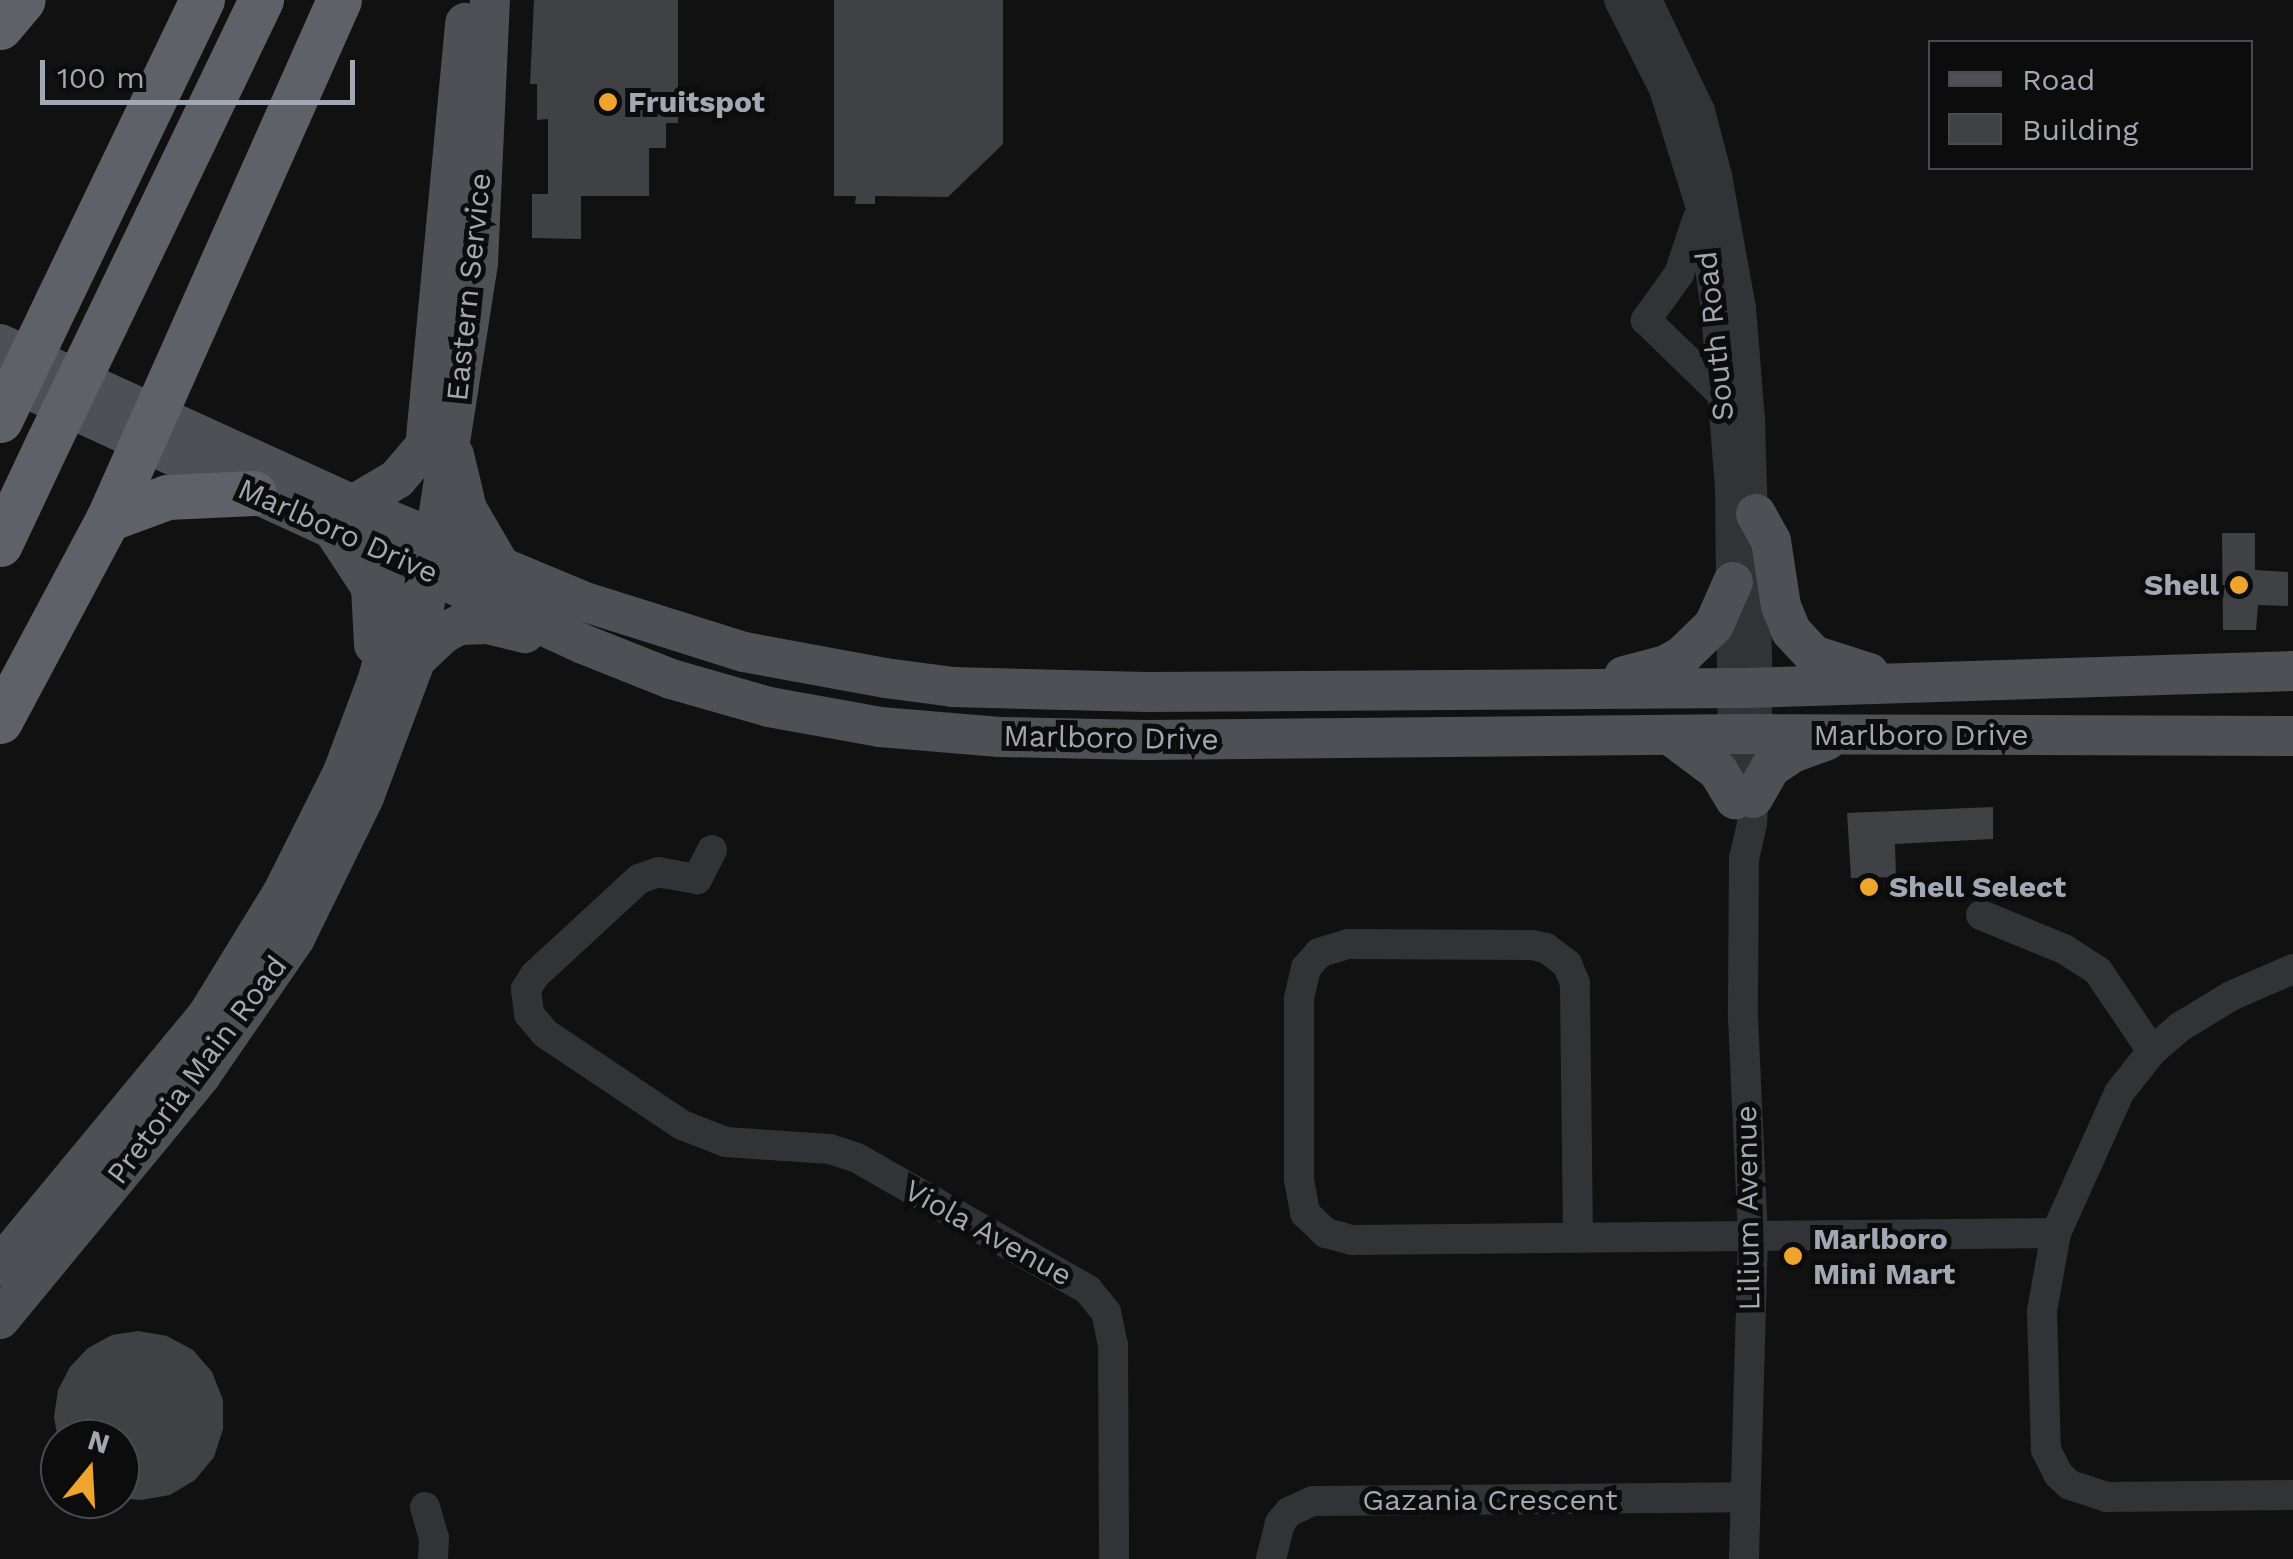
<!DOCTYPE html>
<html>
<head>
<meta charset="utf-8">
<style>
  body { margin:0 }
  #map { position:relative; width:2293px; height:1559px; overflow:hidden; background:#111112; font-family:"Work Sans",sans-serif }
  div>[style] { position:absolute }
  .building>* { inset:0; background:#404145 }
  .minor>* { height:30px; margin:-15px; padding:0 15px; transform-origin:15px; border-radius:15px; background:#323337 }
  .major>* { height:40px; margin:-20px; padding:0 20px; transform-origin:20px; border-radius:20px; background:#4e5056 }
  .highway>* { height:45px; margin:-22.5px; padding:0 22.5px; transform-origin:22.5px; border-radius:22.5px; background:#5e6168 }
  .highway-bridge>* { height:45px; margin:-22.5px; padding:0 22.5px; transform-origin:22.5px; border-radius:22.5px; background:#5e6168 }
  .dots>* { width:28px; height:28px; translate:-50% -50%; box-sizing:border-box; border:5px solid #0c0c0d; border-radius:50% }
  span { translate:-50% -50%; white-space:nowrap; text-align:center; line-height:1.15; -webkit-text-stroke:10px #0c0c0d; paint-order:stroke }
  .poi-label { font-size:30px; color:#a2a8b3; font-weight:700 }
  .left { translate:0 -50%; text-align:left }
  .right { translate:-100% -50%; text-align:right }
  .street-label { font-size:30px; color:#a2a8b3 }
  .legend { position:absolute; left:1928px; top:40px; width:325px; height:130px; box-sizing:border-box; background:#0c0c0d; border:2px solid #484a4f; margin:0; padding:12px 18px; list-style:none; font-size:30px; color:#a2a8b3 }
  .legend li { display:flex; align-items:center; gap:20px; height:50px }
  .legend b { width:50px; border:2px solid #484a4f }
  .north { position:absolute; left:40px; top:1419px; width:100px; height:100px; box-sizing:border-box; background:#0c0c0d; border:2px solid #484a4f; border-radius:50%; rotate:18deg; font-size:28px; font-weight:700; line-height:40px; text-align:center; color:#a2a8b3 }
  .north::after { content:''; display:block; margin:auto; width:35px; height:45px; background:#efa42b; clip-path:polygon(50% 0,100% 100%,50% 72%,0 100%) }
  .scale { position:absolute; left:40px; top:60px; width:315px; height:45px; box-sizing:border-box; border:5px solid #a2a8b3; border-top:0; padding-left:12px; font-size:30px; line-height:35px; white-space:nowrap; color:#a2a8b3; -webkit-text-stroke:8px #0c0c0d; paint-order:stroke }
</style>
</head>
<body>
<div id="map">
  <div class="building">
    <i style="clip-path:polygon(534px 0,678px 0,678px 123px,666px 123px,666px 148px,649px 148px,649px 196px,581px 196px,581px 239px,532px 238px,532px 194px,548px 194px,548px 119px,537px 120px,537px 84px,530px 84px)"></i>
    <i style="clip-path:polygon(834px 0,1003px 0,1003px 144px,948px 197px,875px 196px,875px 204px,855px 204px,856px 196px,834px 196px)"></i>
    <i style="clip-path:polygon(2222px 533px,2255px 533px,2255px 570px,2288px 572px,2288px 606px,2258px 605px,2256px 630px,2223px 630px)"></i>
    <i style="clip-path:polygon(1993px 807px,1993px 839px,1895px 844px,1896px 877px,1851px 878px,1847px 813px)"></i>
    <i style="clip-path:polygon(138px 1331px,167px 1336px,193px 1350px,212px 1372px,223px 1400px,223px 1429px,214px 1457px,195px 1480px,170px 1495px,141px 1500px,120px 1498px,120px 1439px,58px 1439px,54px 1417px,58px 1390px,70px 1367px,88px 1348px,112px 1335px)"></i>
  </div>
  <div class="minor">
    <i style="left:1619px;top:0;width:100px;rotate:63.2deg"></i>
    <i style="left:1664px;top:89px;width:125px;rotate:72.7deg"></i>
    <i style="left:1701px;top:208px;width:103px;rotate:81.6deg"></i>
    <i style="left:1716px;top:310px;width:177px;rotate:85.5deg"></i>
    <i style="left:1730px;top:486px;width:270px;rotate:89.4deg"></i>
    <i style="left:1647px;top:0;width:123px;rotate:64.5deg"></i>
    <i style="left:1700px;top:111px;width:67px;rotate:75.3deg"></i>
    <i style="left:1717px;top:176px;width:134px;rotate:79.7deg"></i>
    <i style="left:1741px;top:308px;width:111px;rotate:85.4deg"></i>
    <i style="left:1750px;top:419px;width:268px;rotate:88.3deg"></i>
    <i style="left:1758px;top:687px;width:137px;rotate:92.5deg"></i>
    <i style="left:1752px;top:824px;width:35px;rotate:103deg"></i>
    <i style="left:1744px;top:858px;width:159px;rotate:90.4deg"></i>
    <i style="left:1743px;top:1017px;width:218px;rotate:87.4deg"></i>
    <i style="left:1753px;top:1235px;width:324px;rotate:91.6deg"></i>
    <i style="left:1697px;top:220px;width:57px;rotate:108.4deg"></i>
    <i style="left:1679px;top:274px;width:57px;rotate:125.7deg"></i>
    <i style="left:1646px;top:320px;width:106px;rotate:44.2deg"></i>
    <i style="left:712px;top:850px;width:33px;rotate:117deg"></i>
    <i style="left:697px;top:879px;width:39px;rotate:-170deg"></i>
    <i style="left:659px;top:872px;width:21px;rotate:161deg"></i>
    <i style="left:639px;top:879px;width:142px;rotate:137.3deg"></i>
    <i style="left:535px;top:975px;width:17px;rotate:123deg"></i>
    <i style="left:526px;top:989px;width:25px;rotate:83deg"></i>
    <i style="left:529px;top:1014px;width:26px;rotate:50deg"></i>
    <i style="left:546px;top:1034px;width:164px;rotate:33.8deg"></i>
    <i style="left:682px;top:1125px;width:47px;rotate:21.1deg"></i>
    <i style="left:726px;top:1142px;width:104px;rotate:3.9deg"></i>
    <i style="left:830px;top:1149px;width:28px;rotate:18deg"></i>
    <i style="left:857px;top:1158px;width:266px;rotate:29.7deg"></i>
    <i style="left:1088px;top:1290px;width:28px;rotate:51deg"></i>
    <i style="left:1106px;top:1312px;width:34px;rotate:78deg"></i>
    <i style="left:1113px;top:1345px;width:214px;rotate:89.7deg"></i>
    <i style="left:1981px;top:915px;width:90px;rotate:22.3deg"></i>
    <i style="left:2064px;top:949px;width:40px;rotate:32.9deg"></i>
    <i style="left:2098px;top:971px;width:97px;rotate:56deg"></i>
    <i style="left:2293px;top:969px;width:68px;rotate:156.5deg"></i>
    <i style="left:2231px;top:996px;width:60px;rotate:148.7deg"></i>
    <i style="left:2180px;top:1027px;width:37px;rotate:139deg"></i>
    <i style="left:2152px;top:1051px;width:53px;rotate:128.2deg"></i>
    <i style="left:2119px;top:1093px;width:154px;rotate:114.2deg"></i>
    <i style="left:2056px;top:1233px;width:79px;rotate:100.2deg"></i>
    <i style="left:2042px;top:1311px;width:139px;rotate:88.4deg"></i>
    <i style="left:2046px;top:1450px;width:27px;rotate:63deg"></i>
    <i style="left:2058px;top:1474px;width:16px;rotate:43deg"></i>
    <i style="left:2070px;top:1485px;width:38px;rotate:18deg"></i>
    <i style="left:2106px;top:1497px;width:187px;rotate:-0.6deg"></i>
    <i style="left:1578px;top:1237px;width:254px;rotate:-90.7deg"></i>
    <i style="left:1575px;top:983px;width:21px;rotate:-113deg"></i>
    <i style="left:1567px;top:964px;width:26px;rotate:-143deg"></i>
    <i style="left:1546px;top:948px;width:14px;rotate:-168deg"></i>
    <i style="left:1532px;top:945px;width:184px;rotate:-179.7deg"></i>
    <i style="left:1348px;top:944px;width:30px;rotate:163deg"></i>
    <i style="left:1319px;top:953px;width:20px;rotate:131deg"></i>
    <i style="left:1306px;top:968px;width:32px;rotate:103deg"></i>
    <i style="left:1299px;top:999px;width:180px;rotate:90deg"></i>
    <i style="left:1299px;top:1179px;width:35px;rotate:80deg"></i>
    <i style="left:1305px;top:1213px;width:29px;rotate:44deg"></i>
    <i style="left:1326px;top:1233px;width:28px;rotate:15deg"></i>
    <i style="left:1353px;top:1240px;width:703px;rotate:-0.57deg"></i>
    <i style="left:425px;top:1507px;width:32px;rotate:74deg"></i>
    <i style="left:434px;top:1538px;width:21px;rotate:93deg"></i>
    <i style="left:1271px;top:1559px;width:37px;rotate:-76deg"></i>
    <i style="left:1280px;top:1523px;width:14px;rotate:-51deg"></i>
    <i style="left:1289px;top:1512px;width:26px;rotate:-25deg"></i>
    <i style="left:1313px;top:1501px;width:431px;rotate:-0.5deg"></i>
  </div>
  <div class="major">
    <i style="left:0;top:344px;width:388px;rotate:24.5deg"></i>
    <i style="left:353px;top:505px;width:248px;rotate:22.7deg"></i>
    <i style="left:582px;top:601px;width:170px;rotate:17.5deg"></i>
    <i style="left:744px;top:652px;width:143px;rotate:10.4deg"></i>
    <i style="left:885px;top:678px;width:69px;rotate:7.5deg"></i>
    <i style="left:953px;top:687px;width:193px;rotate:1.5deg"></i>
    <i style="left:1146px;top:692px;width:598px;rotate:-0.38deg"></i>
    <i style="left:1744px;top:688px;width:549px;rotate:-1.77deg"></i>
    <i style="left:0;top:376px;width:642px;rotate:24.69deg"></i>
    <i style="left:583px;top:644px;width:95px;rotate:21.7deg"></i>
    <i style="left:671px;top:679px;width:102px;rotate:15.9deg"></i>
    <i style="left:769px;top:707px;width:113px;rotate:10.2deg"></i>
    <i style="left:880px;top:727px;width:120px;rotate:4.8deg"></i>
    <i style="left:1000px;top:737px;width:145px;rotate:1.2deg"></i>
    <i style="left:1145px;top:740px;width:598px;rotate:-0.57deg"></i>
    <i style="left:1743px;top:734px;width:550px;rotate:0.21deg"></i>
    <i style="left:426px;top:438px;width:417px;rotate:-84.6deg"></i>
    <i style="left:454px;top:455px;width:56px;rotate:76.5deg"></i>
    <i style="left:467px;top:509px;width:66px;rotate:59.9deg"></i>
    <i style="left:353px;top:505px;width:51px;rotate:-30.6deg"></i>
    <i style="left:397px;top:479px;width:43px;rotate:-49.7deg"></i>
    <i style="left:1756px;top:514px;width:31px;rotate:61deg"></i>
    <i style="left:1771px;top:541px;width:66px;rotate:81.3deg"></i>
    <i style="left:1781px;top:606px;width:27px;rotate:68deg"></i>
    <i style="left:1791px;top:631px;width:33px;rotate:47deg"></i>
    <i style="left:1813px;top:655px;width:59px;rotate:17.8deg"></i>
    <i style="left:336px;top:534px;width:64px;rotate:56.6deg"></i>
    <i style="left:371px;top:587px;width:58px;rotate:87deg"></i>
    <i style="left:416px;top:659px;width:38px;rotate:-43deg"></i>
    <i style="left:444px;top:633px;width:17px;rotate:-28deg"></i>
    <i style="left:459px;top:625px;width:29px;rotate:-2deg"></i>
    <i style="left:488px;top:624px;width:38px;rotate:14deg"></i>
    <i style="left:1624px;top:676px;width:43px;rotate:-14.7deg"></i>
    <i style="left:1666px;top:665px;width:20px;rotate:-30deg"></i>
    <i style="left:1683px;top:655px;width:43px;rotate:-44.1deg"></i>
    <i style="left:1714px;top:625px;width:47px;rotate:-66.2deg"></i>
    <i style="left:1670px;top:735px;width:60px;rotate:36.9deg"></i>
    <i style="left:1718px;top:771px;width:33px;rotate:59deg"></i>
    <i style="left:1753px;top:798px;width:34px;rotate:-60deg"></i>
    <i style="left:1770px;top:768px;width:27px;rotate:-34deg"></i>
    <i style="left:1792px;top:753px;width:37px;rotate:-20deg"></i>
    <i style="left:0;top:1266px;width:325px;rotate:-50.4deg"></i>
    <i style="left:207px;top:1016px;width:145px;rotate:-58.5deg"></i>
    <i style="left:283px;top:892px;width:134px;rotate:-63.4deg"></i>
    <i style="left:343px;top:772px;width:99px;rotate:-69.4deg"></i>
    <i style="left:378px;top:679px;width:85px;rotate:-75.6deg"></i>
    <i style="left:399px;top:597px;width:43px;rotate:-83.4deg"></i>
    <i style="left:0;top:1319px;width:316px;rotate:-50.5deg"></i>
    <i style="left:201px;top:1075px;width:166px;rotate:-55.5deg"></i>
    <i style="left:295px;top:938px;width:157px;rotate:-63.9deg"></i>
    <i style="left:364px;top:797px;width:147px;rotate:-69.4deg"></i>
    <i style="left:416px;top:659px;width:401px;rotate:-81.1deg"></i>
    <i style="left:478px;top:263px;width:263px;rotate:-87.4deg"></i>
  </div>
  <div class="highway">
    <i style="left:0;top:27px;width:35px;rotate:-50deg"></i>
    <i style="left:58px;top:299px;width:332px;rotate:-64.3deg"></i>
    <i style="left:105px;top:324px;width:360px;rotate:-64.3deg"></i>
    <i style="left:108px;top:519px;width:63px;rotate:-20.4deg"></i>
    <i style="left:167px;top:497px;width:87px;rotate:-2.6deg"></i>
    <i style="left:0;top:544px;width:113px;rotate:-64.8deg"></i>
    <i style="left:0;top:721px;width:229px;rotate:-61.9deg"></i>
    <i style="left:108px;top:519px;width:568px;rotate:-66.01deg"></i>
  </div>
  <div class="highway-bridge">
    <i style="left:0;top:420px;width:134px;rotate:-64.4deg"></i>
    <i style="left:48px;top:442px;width:131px;rotate:-64.2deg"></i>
  </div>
  <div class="dots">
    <i style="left:608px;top:102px;background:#efa42b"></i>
    <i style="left:2239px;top:585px;background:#efa42b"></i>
    <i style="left:1869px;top:887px;background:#efa42b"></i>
    <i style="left:1793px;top:1256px;background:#efa42b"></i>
  </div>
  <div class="poi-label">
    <span class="left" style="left:628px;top:102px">Fruitspot</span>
    <span class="right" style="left:2219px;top:585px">Shell</span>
    <span class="left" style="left:1889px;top:887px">Shell Select</span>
    <span class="left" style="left:1813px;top:1256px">Marlboro<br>Mini Mart</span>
  </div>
  <div class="street-label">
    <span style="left:469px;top:287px;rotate:-84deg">Eastern Service</span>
    <span style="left:1715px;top:336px;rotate:-96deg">South Road</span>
    <span style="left:338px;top:531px;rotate:24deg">Marlboro Drive</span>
    <span style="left:1921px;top:735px">Marlboro Drive</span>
    <span style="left:1111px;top:738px;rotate:1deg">Marlboro Drive</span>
    <span style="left:197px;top:1070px;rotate:-53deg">Pretoria Main Road</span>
    <span style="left:1748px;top:1208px;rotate:-91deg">Lilium Avenue</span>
    <span style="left:988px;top:1233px;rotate:29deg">Viola Avenue</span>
    <span style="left:1490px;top:1500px">Gazania Crescent</span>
  </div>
  <ul class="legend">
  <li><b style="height:12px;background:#4e5056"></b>Road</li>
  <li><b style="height:28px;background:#404145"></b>Building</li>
  </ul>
  <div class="north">N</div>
  <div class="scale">100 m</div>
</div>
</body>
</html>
